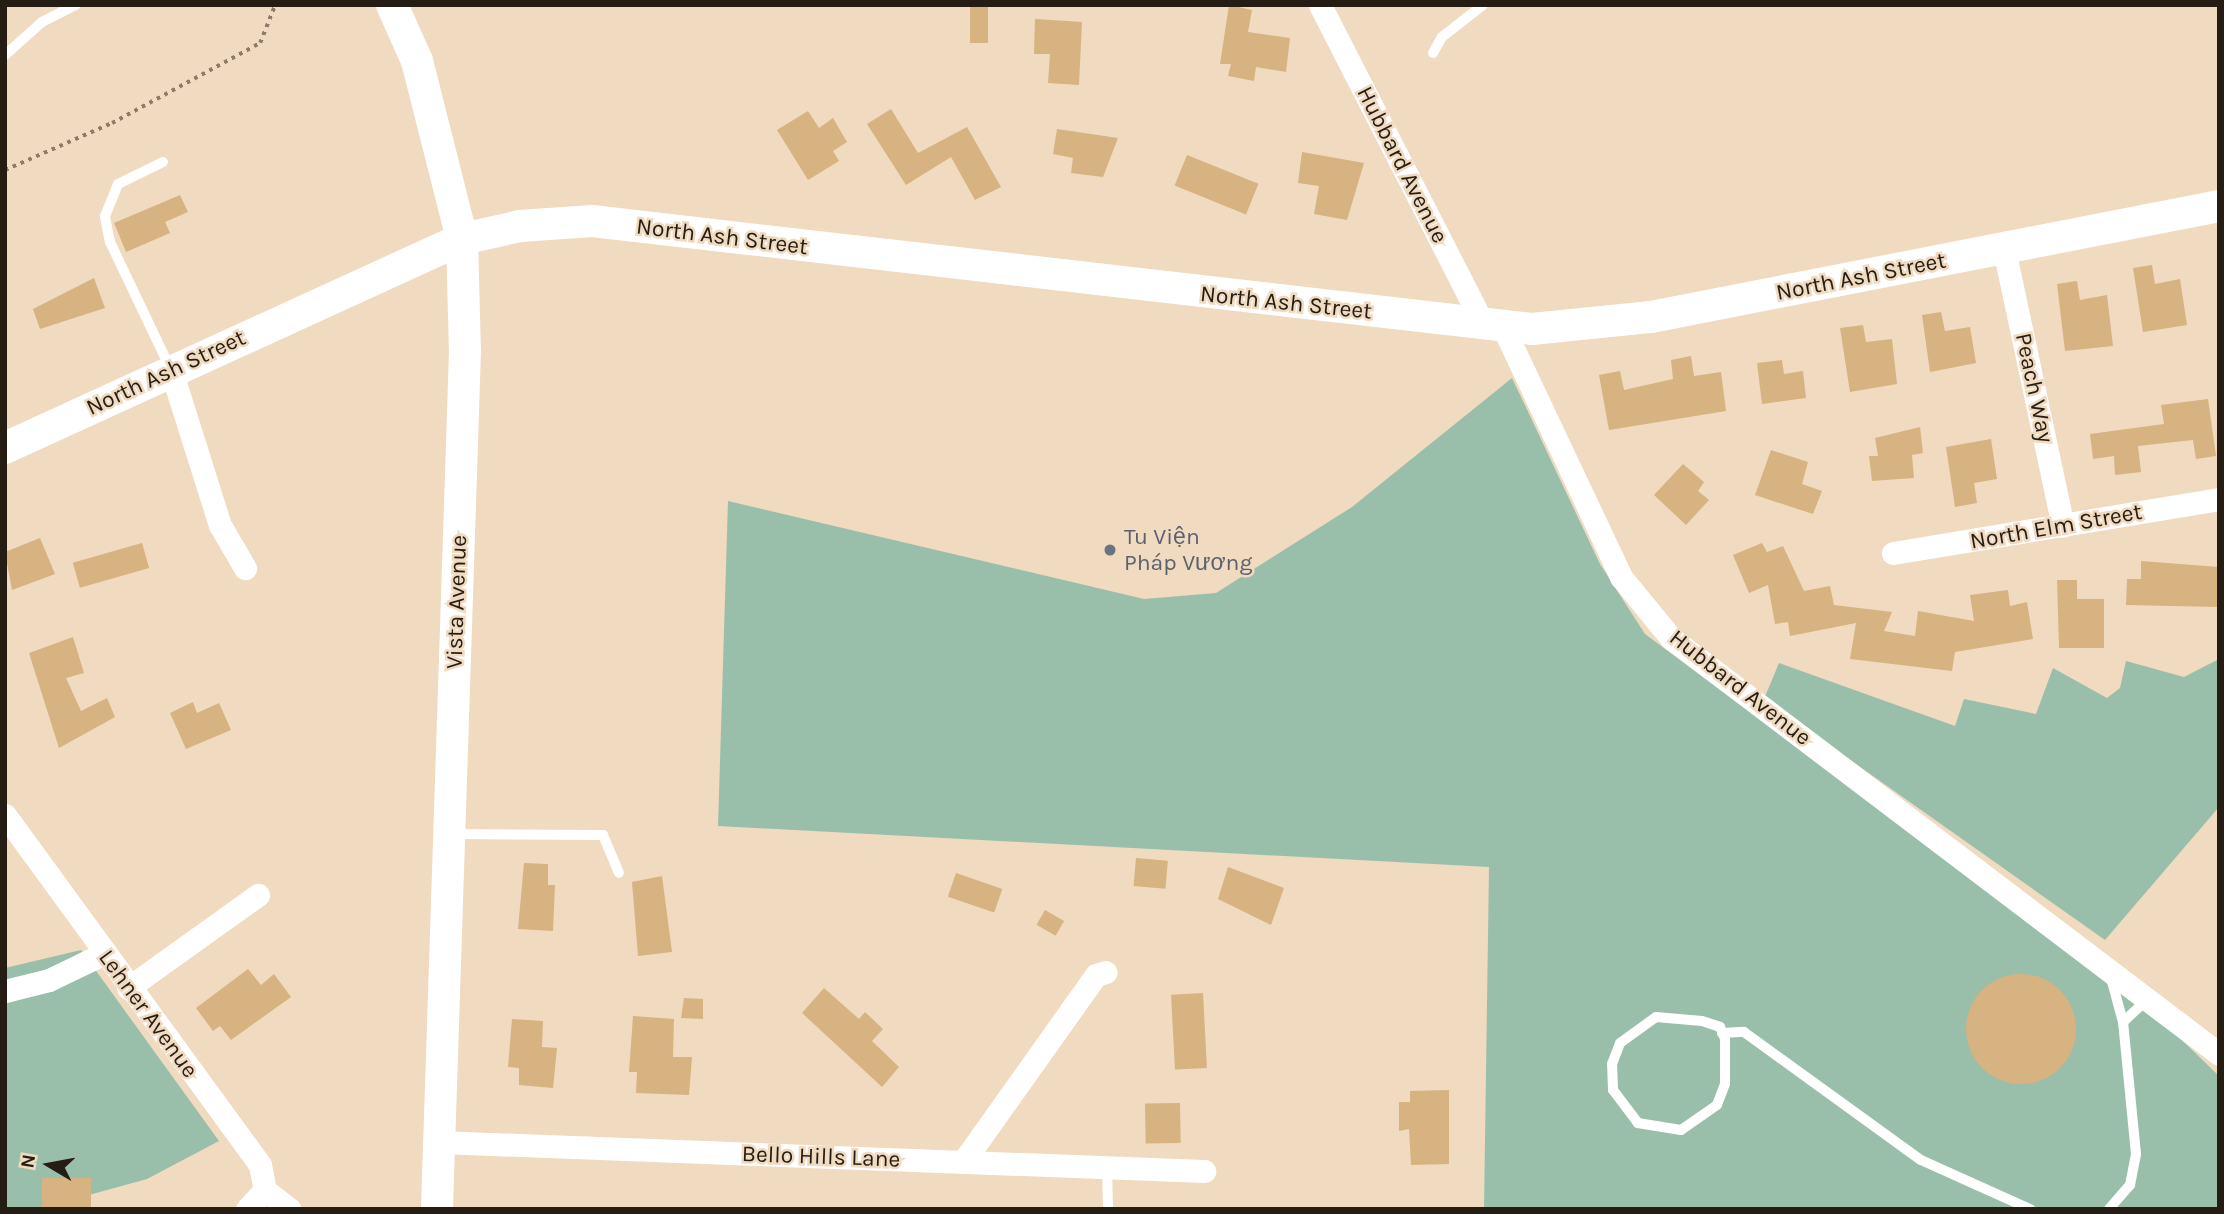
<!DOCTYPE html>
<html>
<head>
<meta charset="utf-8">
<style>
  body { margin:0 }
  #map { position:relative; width:2224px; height:1214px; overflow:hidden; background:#f0dac0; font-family:Karla,sans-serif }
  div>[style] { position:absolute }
  .green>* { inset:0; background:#99bfab }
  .building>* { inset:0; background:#d6b380; transform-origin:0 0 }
  .round { border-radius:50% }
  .path>* { height:3.5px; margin-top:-1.75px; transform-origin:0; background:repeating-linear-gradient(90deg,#8b7c6a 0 3.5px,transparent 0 8.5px) }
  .lane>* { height:10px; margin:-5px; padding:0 5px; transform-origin:5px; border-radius:5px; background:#fff }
  .street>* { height:23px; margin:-11.5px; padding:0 11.5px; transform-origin:11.5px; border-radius:11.5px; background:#fff }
  .secondary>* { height:32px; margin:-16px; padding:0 16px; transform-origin:16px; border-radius:16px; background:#fff }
  .dots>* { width:19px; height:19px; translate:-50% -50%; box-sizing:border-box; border:4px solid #f0dac0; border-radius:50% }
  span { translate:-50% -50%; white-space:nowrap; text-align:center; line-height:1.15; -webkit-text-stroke:5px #f0dac0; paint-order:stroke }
  .street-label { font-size:23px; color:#251d13 }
  .worship-label { font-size:23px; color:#5b616d }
  .left { translate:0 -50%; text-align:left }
  .frame { position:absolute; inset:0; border:7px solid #251d13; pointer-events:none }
  .north { position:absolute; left:14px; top:1130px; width:70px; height:70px; -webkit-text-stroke:5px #f0dac0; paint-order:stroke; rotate:280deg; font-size:19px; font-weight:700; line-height:28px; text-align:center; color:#251d13 }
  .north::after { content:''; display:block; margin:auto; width:24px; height:32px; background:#251d13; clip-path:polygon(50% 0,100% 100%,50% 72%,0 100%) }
</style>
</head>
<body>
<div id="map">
  <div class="green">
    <i style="clip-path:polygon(1512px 378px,1600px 564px,1645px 634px,2152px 1011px,2219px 1076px,2219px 1209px,1484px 1209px,1489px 867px,718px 826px,728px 501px,1144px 599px,1216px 593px,1352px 507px)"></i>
    <i style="clip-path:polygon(2219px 659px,2219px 807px,2105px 940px,1764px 699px,1779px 663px,1955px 726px,1964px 699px,2036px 714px,2053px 668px,2107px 698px,2120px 688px,2126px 661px,2184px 677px)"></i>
    <i style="clip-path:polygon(81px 950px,219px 1141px,147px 1179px,38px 1209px,5px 1209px,5px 968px)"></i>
  </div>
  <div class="building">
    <i style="left:970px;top:5px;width:18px;height:38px"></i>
    <i style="clip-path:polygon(1229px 5px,1252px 10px,1248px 32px,1290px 38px,1286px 72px,1256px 67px,1254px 81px,1228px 76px,1231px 64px,1220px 64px)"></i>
    <i style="clip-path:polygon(1035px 19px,1082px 22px,1079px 85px,1048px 83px,1050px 54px,1034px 54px)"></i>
    <i style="clip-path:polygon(891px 109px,918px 153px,967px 127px,1001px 187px,975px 200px,951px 157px,906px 185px,867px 124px)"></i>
    <i style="clip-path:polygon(808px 111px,819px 128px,833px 118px,847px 142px,833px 151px,839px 161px,808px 180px,777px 130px)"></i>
    <i style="clip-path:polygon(1057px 129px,1118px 138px,1103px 177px,1071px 173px,1073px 158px,1053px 154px)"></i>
    <i style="clip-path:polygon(1302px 152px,1364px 163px,1347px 220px,1314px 214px,1319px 186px,1298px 183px)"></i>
    <i style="left:1187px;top:155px;width:77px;height:33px;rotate:22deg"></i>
    <i style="clip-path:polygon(180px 195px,188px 212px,165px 222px,170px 233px,126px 252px,114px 223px)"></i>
    <i style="clip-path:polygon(2152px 265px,2155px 284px,2180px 279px,2187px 325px,2143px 332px,2133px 268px)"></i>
    <i style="clip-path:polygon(94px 278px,105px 308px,40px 329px,33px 309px)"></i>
    <i style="clip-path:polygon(2077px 281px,2080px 300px,2107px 295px,2113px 346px,2065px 351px,2057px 284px)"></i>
    <i style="clip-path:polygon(1941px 312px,1945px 331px,1970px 327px,1976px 363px,1930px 372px,1922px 315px)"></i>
    <i style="clip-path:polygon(1863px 325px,1866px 342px,1892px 339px,1897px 384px,1850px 392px,1840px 328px)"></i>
    <i style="clip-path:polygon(1691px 356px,1694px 376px,1721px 372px,1726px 411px,1609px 430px,1599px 375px,1620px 371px,1624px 390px,1673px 379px,1671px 360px)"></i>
    <i style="clip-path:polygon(1782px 360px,1784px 374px,1803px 371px,1806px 398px,1762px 404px,1757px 363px)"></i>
    <i style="clip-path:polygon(2208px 399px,2216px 456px,2196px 459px,2193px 440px,2138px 446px,2141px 472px,2115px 475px,2114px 456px,2093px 459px,2090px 434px,2164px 424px,2161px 405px)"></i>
    <i style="clip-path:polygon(1920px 427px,1923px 453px,1912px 455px,1914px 478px,1872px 481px,1869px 456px,1878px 456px,1875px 438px)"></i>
    <i style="clip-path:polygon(1991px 439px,1997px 479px,1974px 483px,1977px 503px,1955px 507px,1946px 447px)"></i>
    <i style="clip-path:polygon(1771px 450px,1808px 462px,1802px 484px,1822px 491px,1813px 514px,1755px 495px)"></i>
    <i style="clip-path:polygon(1683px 464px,1704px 482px,1698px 491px,1709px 500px,1686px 525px,1654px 495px)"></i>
    <i style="clip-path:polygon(40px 538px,55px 574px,12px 590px,5px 552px)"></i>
    <i style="left:142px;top:543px;width:26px;height:72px;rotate:74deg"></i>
    <i style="clip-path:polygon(1762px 543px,1767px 552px,1783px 546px,1804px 591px,1830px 586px,1834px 605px,1892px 612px,1884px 631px,1915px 636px,1918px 611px,1974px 621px,1970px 595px,2008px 590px,2010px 606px,2027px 602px,2033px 639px,1955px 652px,1952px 671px,1850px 659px,1856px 623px,1790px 636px,1788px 622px,1775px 624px,1768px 585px,1749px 593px,1733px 555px)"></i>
    <i style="clip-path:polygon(2141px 561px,2219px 567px,2219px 607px,2126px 605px,2127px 579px,2141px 579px)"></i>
    <i style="clip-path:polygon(2057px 580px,2077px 580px,2077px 599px,2104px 599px,2104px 648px,2059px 648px)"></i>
    <i style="clip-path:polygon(73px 637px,84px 673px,66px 678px,81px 711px,107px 698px,115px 717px,59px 748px,29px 653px)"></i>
    <i style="clip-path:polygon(193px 702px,197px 713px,219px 703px,231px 730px,186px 749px,170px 713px)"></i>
    <i style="left:1136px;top:858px;width:32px;height:28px;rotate:5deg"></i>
    <i style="clip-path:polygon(524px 863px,548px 864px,548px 885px,555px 885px,553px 931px,518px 929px)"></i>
    <i style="clip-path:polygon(1228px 867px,1284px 888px,1271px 925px,1218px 899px)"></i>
    <i style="left:956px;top:873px;width:49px;height:25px;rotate:19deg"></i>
    <i style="clip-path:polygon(662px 876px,672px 952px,638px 956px,632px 882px)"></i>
    <i style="left:1045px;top:910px;width:22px;height:17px;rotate:30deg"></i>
    <i style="clip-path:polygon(248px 969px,261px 985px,274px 974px,291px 997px,231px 1040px,220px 1026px,213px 1031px,196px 1008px)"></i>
    <i class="round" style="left:1966px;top:974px;width:110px;height:110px"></i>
    <i style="clip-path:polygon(824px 988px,859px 1019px,865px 1012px,883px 1029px,872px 1041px,899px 1067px,882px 1087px,802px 1013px)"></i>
    <i style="left:1203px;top:993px;width:75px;height:32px;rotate:87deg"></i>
    <i style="clip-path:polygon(684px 998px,703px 999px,703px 1019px,681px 1018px)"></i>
    <i style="clip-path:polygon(633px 1016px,674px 1019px,673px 1057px,692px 1057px,689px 1095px,636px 1093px,637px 1072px,629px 1072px)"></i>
    <i style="clip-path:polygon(512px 1019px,543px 1021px,542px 1047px,557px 1048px,553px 1088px,519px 1085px,519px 1068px,508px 1067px)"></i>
    <i style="clip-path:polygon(1449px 1090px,1449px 1164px,1411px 1165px,1409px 1129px,1399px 1131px,1399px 1102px,1410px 1102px,1410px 1091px)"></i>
    <i style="left:1180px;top:1103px;width:40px;height:35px;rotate:89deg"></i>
    <i style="left:91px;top:1178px;width:31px;height:49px;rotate:90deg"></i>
  </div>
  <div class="path">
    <i style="left:5px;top:170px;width:117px;rotate:-23.7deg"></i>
    <i style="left:112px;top:123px;width:168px;rotate:-28.4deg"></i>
    <i style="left:260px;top:43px;width:41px;rotate:-68.5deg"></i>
  </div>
  <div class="lane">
    <i style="left:1433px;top:53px;width:18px;rotate:-61deg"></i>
    <i style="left:1442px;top:37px;width:52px;rotate:-38deg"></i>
    <i style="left:5px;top:55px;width:50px;rotate:-41.7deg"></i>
    <i style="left:42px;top:22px;width:38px;rotate:-27deg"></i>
    <i style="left:163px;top:162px;width:50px;rotate:153.9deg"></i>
    <i style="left:118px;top:184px;width:35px;rotate:112deg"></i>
    <i style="left:105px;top:217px;width:25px;rotate:79deg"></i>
    <i style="left:110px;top:242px;width:140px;rotate:64.5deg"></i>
    <i style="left:453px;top:834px;width:150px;rotate:0.4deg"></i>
    <i style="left:603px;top:835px;width:41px;rotate:67.2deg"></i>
    <i style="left:1656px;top:1017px;width:46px;rotate:5deg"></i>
    <i style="left:1702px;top:1021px;width:19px;rotate:18deg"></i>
    <i style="left:1720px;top:1027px;width:13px;rotate:67deg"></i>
    <i style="left:1725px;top:1039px;width:45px;rotate:90deg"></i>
    <i style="left:1725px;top:1084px;width:22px;rotate:111deg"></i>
    <i style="left:1717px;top:1105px;width:44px;rotate:145.2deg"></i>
    <i style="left:1681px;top:1130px;width:44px;rotate:-170.8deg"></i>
    <i style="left:1638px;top:1123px;width:41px;rotate:-127.1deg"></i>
    <i style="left:1613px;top:1090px;width:26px;rotate:-92deg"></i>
    <i style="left:1612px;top:1064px;width:22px;rotate:-69deg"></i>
    <i style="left:1620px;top:1043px;width:44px;rotate:-35.8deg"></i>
    <i style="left:2123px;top:1022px;width:34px;rotate:-43deg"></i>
    <i style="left:1722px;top:1033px;width:22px;rotate:-3deg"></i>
    <i style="left:1744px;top:1032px;width:218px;rotate:35.9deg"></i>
    <i style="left:1921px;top:1160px;width:120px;rotate:24.2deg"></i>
    <i style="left:1107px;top:1167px;width:42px;rotate:88.6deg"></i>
    <i style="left:2109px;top:1209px;width:32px;rotate:-49deg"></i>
    <i style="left:2130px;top:1185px;width:32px;rotate:-79deg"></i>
    <i style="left:2136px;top:1154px;width:133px;rotate:-95.6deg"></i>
    <i style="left:2123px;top:1022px;width:50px;rotate:-105.2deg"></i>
  </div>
  <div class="street">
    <i style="left:1320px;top:5px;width:358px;rotate:62.9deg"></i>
    <i style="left:2004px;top:249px;width:283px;rotate:78deg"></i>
    <i style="left:1502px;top:325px;width:279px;rotate:64.7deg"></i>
    <i style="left:1621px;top:577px;width:79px;rotate:50.7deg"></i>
    <i style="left:1671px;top:638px;width:688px;rotate:37.2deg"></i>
    <i style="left:171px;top:370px;width:163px;rotate:72.5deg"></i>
    <i style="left:220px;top:525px;width:50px;rotate:59.8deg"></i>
    <i style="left:1893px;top:553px;width:330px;rotate:-9.4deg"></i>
    <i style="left:5px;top:815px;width:433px;rotate:53.9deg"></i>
    <i style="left:260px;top:1165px;width:25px;rotate:79deg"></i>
    <i style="left:128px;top:988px;width:160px;rotate:-35.6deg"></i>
    <i style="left:5px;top:991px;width:45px;rotate:-14deg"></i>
    <i style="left:49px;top:980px;width:60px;rotate:-25.7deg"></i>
    <i style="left:439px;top:1142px;width:766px;rotate:2.17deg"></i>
    <i style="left:963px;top:1162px;width:229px;rotate:-54.6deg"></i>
    <i style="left:1096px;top:975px;width:10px;rotate:-17deg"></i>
    <i style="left:265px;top:1190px;width:31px;rotate:38deg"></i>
    <i style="left:247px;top:1209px;width:26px;rotate:-47deg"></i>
  </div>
  <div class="secondary">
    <i style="left:392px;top:5px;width:61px;rotate:65.9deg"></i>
    <i style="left:417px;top:61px;width:184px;rotate:75.8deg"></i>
    <i style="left:462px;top:239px;width:112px;rotate:88.5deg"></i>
    <i style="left:465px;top:351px;width:858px;rotate:91.87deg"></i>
    <i style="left:5px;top:448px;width:503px;rotate:-24.58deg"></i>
    <i style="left:462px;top:239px;width:59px;rotate:-12.6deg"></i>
    <i style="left:520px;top:226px;width:72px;rotate:-4deg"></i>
    <i style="left:592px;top:221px;width:946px;rotate:6.55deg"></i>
    <i style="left:1532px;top:329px;width:120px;rotate:-5.8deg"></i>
    <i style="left:1651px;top:317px;width:579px;rotate:-11.06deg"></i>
  </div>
  <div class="dots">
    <i style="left:1110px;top:550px;background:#6b7280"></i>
  </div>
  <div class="street-label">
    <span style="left:1402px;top:165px;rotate:63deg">Hubbard Avenue</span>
    <span style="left:722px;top:237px;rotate:7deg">North Ash Street</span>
    <span style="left:1861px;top:277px;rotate:-11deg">North Ash Street</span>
    <span style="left:1286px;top:303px;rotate:6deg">North Ash Street</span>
    <span style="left:166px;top:373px;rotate:-25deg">North Ash Street</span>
    <span style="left:2034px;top:388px;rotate:78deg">Peach Way</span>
    <span style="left:2056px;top:527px;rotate:-10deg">North Elm Street</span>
    <span style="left:457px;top:602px;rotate:-88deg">Vista Avenue</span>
    <span style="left:1740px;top:688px;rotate:38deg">Hubbard Avenue</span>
    <span style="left:148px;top:1014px;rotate:54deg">Lehner Avenue</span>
    <span style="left:821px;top:1157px;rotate:2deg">Bello Hills Lane</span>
  </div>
  <div class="worship-label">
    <span class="left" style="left:1124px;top:550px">Tu Viện<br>Pháp Vương</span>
  </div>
  <div class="frame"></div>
  <div class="north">N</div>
</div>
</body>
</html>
